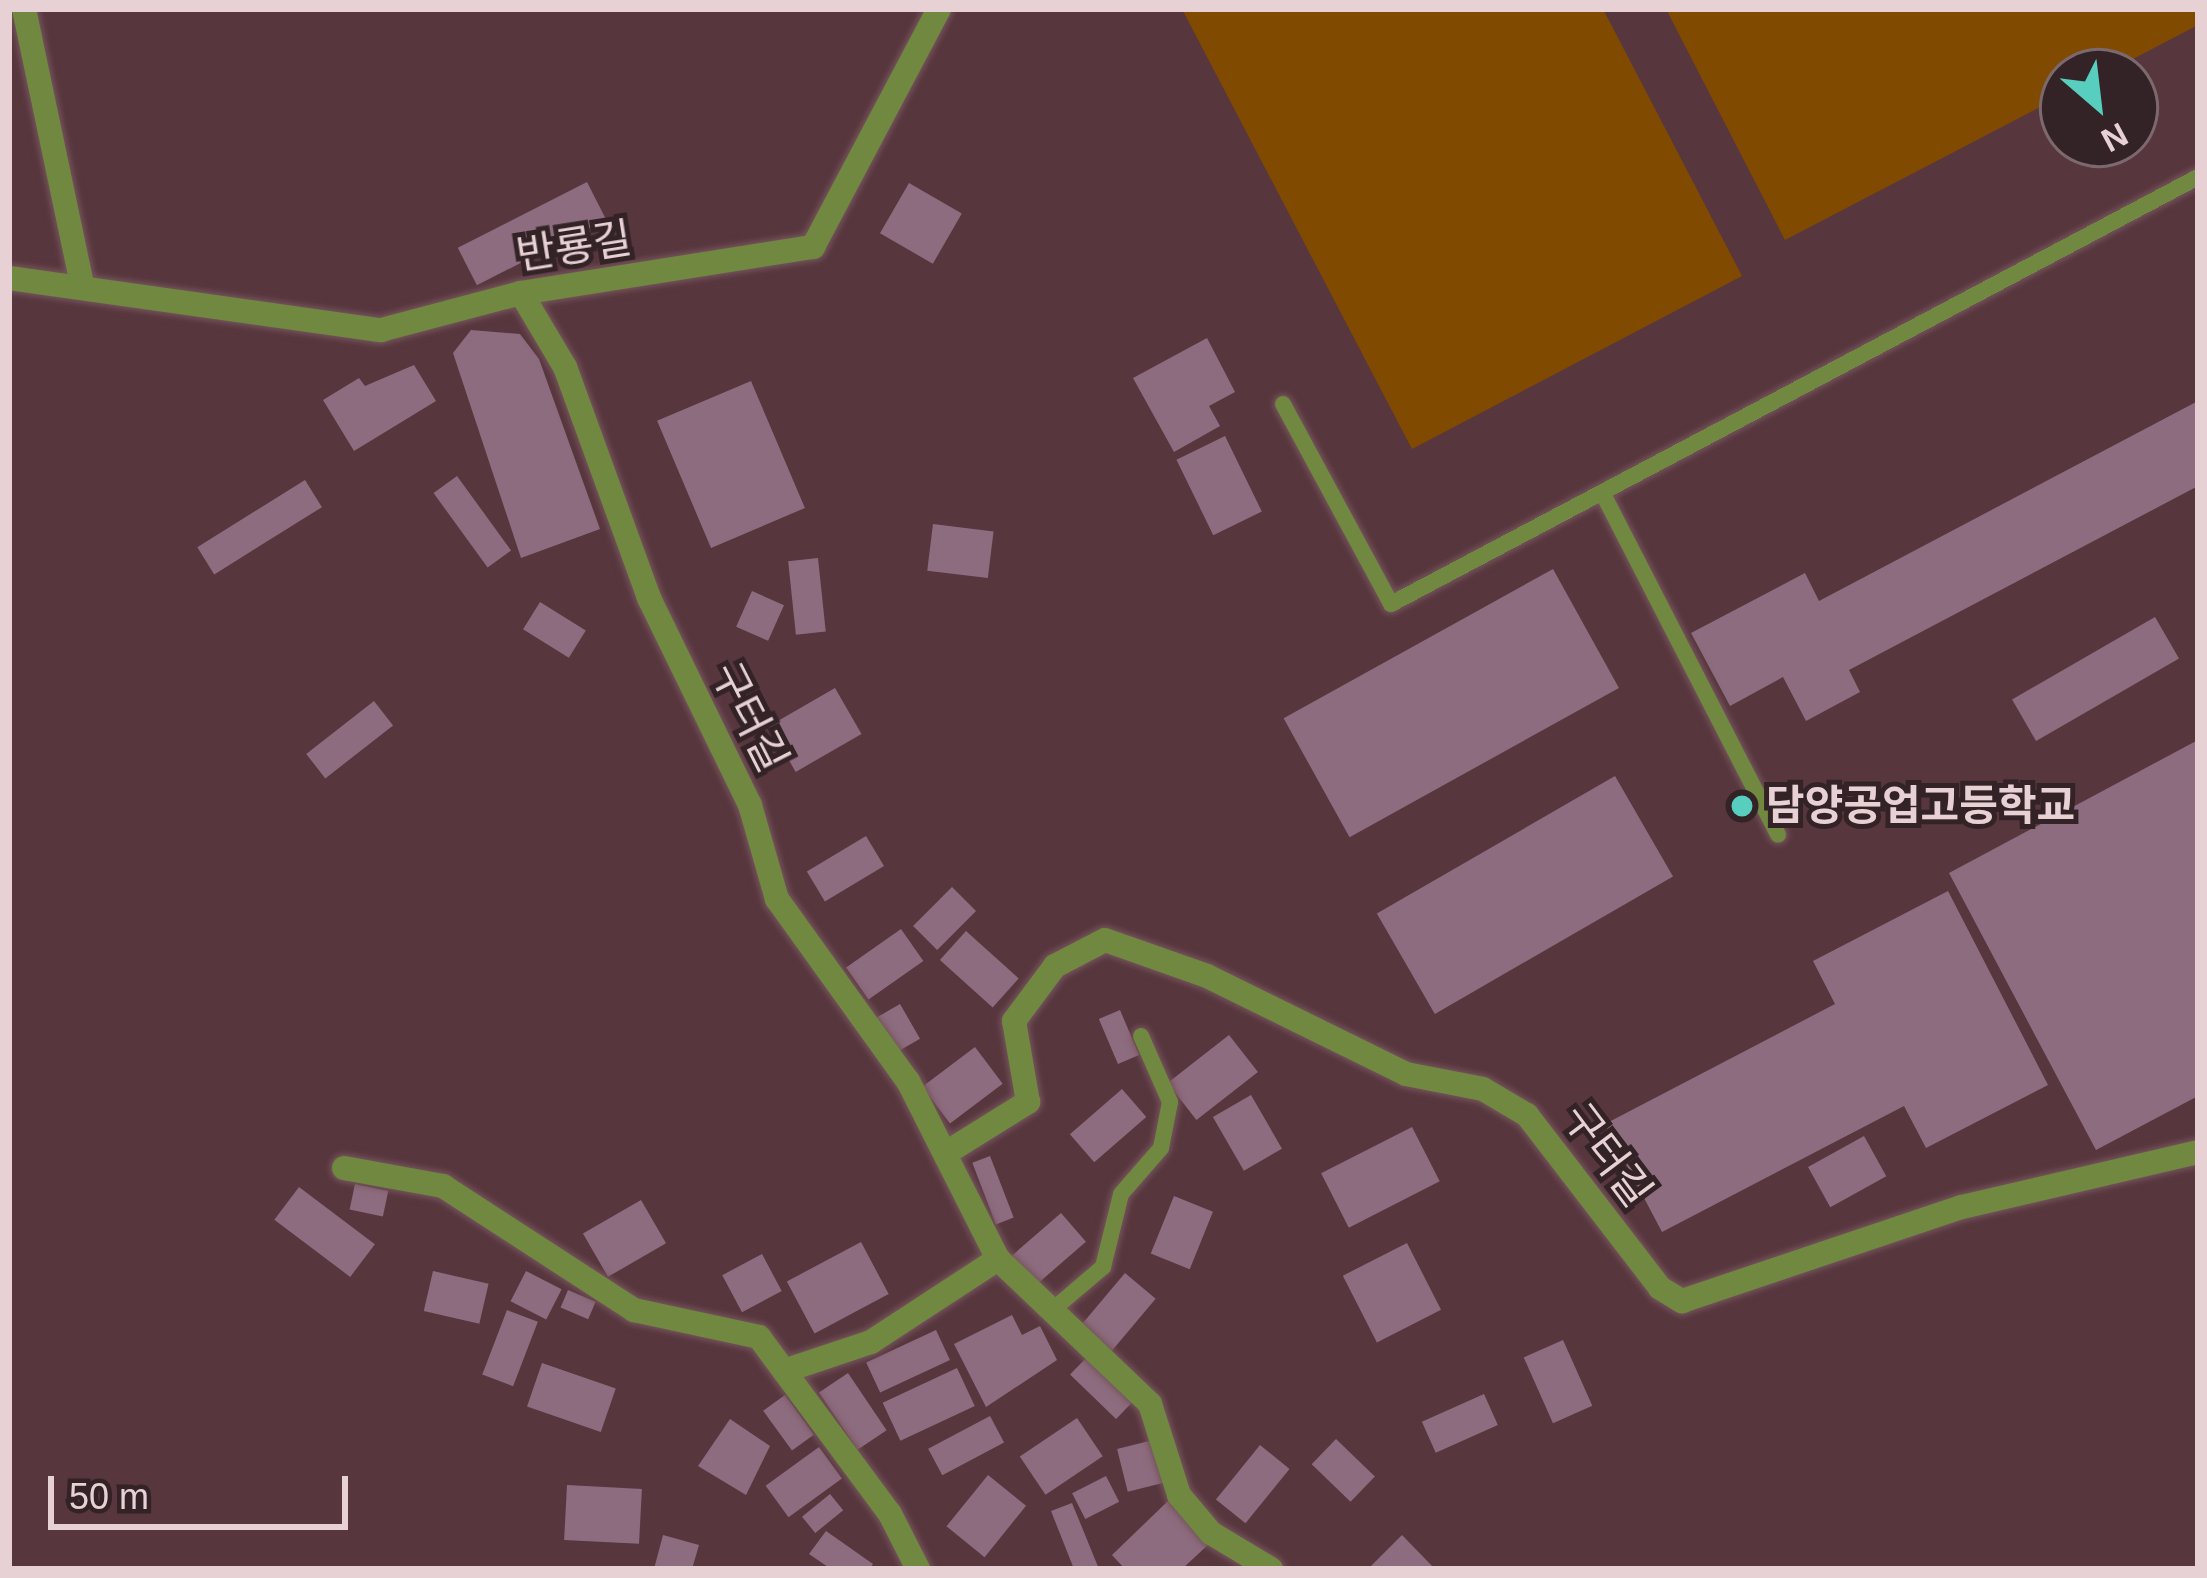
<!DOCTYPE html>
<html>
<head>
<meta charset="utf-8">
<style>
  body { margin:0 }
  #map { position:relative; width:2207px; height:1578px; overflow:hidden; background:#58363e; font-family:Arial,"Noto Sans KR",sans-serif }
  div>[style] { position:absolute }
  .green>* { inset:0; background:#804a01 }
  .building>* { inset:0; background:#8e6c7f; transform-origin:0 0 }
  .roads { filter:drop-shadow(0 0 3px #75555c) drop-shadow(0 0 3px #75555c) }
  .service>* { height:16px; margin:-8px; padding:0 8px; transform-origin:8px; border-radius:8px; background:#718840 }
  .minor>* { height:24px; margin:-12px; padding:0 12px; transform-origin:12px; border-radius:12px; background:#718840 }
  .dots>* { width:33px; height:33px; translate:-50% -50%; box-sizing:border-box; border:6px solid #332327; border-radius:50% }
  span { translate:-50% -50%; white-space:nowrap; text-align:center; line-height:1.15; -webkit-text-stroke:10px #332327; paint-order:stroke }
  .street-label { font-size:42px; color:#e7d1d5 }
  .poi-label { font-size:42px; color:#e7d1d5; font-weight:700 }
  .left { translate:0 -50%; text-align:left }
  .frame { position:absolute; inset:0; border:12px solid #e7d1d5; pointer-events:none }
  .north { position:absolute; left:2039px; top:48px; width:120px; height:120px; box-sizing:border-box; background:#332327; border:3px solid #7b696d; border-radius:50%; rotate:152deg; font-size:33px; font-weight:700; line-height:48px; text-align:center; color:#e7d1d5 }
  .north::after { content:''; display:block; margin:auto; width:42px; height:54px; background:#58cebf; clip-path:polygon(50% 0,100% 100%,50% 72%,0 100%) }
  .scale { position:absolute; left:48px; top:1476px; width:300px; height:54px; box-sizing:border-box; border:6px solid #e7d1d5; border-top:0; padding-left:15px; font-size:36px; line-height:42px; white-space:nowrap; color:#e7d1d5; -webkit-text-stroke:9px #332327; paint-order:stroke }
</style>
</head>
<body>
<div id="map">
  <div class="green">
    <i style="clip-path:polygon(1182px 9px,1603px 9px,1742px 276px,1412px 449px)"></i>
    <i style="clip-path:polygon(1666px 9px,2198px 9px,2198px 25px,2108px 72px,2063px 72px,2063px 95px,1785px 240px)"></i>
  </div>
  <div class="building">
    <i style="left:587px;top:182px;width:42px;height:145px;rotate:63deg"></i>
    <i style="left:909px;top:183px;width:61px;height:58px;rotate:30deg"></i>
    <i style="clip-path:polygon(471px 330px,520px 334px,539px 359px,600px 529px,521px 558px,453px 353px)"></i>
    <i style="clip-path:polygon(1207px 338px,1235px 392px,1209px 406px,1220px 426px,1174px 452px,1133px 378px)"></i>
    <i style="clip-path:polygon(414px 365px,436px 401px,354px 451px,323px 400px,359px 378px,365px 386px)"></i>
    <i style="left:751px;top:381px;width:138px;height:102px;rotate:67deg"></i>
    <i style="clip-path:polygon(2198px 401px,2198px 486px,1849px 670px,1860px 692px,1806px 721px,1783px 677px,1730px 706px,1691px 633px,1805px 573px,1819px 601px)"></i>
    <i style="left:1225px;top:436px;width:84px;height:54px;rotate:64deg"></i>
    <i style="left:457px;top:476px;width:92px;height:29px;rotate:54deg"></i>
    <i style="left:305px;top:480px;width:32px;height:127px;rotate:58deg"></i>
    <i style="left:933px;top:524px;width:61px;height:47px;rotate:7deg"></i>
    <i style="left:818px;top:558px;width:74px;height:30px;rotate:84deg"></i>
    <i style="left:1553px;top:569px;width:136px;height:308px;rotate:61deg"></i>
    <i style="left:752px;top:591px;width:35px;height:39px;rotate:24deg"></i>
    <i style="left:540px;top:602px;width:54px;height:32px;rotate:32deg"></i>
    <i style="left:2155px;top:617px;width:48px;height:165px;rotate:60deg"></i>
    <i style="left:835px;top:688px;width:53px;height:76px;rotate:60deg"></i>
    <i style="left:374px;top:701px;width:31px;height:86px;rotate:52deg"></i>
    <i style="clip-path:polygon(2198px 740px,2198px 1096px,2096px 1150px,1949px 873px)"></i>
    <i style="left:1615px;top:776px;width:116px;height:275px;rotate:60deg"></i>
    <i style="left:866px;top:836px;width:35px;height:69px;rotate:59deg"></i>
    <i style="left:952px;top:887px;width:34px;height:55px;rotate:45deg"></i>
    <i style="clip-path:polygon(1948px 891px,2048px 1085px,1926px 1148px,1904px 1106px,1662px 1232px,1605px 1124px,1835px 1004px,1813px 961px)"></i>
    <i style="left:901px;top:929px;width:39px;height:67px;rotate:55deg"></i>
    <i style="left:966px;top:931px;width:71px;height:39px;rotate:42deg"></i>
    <i style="left:900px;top:1004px;width:40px;height:29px;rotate:60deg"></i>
    <i style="left:1120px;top:1010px;width:49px;height:23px;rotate:67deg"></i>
    <i style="left:1229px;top:1035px;width:47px;height:78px;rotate:52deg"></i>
    <i style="left:975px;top:1047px;width:46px;height:66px;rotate:53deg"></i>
    <i style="left:1122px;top:1089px;width:37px;height:69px;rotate:49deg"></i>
    <i style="left:1251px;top:1095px;width:62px;height:44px;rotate:60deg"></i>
    <i style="left:1412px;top:1127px;width:61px;height:102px;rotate:63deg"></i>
    <i style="left:1864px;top:1136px;width:46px;height:64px;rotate:61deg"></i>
    <i style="left:990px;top:1156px;width:66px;height:19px;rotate:69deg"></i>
    <i style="left:355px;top:1184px;width:34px;height:26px;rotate:12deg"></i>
    <i style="left:299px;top:1187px;width:95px;height:41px;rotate:37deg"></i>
    <i style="left:1174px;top:1196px;width:42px;height:62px;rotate:22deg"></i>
    <i style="left:641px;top:1200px;width:50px;height:67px;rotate:60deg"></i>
    <i style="left:1061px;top:1213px;width:38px;height:66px;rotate:49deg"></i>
    <i style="left:861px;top:1242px;width:59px;height:84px;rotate:62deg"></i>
    <i style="left:1407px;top:1243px;width:75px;height:72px;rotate:63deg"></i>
    <i style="left:762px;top:1254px;width:42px;height:45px;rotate:62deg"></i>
    <i style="left:433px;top:1271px;width:57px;height:41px;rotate:13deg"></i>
    <i style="left:526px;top:1271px;width:40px;height:34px;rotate:27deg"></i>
    <i style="left:1125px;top:1273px;width:40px;height:70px;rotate:40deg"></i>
    <i style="left:568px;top:1290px;width:30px;height:19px;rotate:23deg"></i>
    <i style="left:507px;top:1310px;width:33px;height:69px;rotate:21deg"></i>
    <i style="clip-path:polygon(1012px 1315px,1022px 1335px,1040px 1326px,1057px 1360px,986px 1407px,954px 1344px)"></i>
    <i style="left:936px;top:1330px;width:33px;height:77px;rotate:65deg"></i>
    <i style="left:1563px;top:1340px;width:72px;height:43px;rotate:66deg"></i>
    <i style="left:1086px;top:1358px;width:64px;height:23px;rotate:44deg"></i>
    <i style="left:542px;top:1363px;width:78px;height:46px;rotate:19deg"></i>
    <i style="left:957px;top:1368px;width:42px;height:82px;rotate:65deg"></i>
    <i style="left:848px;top:1373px;width:69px;height:35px;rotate:56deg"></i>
    <i style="left:1484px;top:1394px;width:34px;height:68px;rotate:66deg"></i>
    <i style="left:785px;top:1395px;width:49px;height:27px;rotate:54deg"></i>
    <i style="left:990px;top:1416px;width:30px;height:70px;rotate:62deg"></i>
    <i style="left:1077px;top:1418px;width:46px;height:69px;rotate:56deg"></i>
    <i style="clip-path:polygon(730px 1419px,770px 1446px,746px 1495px,698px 1466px)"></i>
    <i style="left:1336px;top:1439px;width:54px;height:35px;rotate:44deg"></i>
    <i style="left:1153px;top:1440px;width:44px;height:37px;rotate:76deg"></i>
    <i style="left:1260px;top:1445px;width:38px;height:70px;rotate:39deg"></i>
    <i style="left:819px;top:1447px;width:39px;height:66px;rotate:54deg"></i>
    <i style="left:988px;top:1475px;width:49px;height:66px;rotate:39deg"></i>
    <i style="left:1106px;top:1476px;width:29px;height:38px;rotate:63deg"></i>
    <i style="left:567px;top:1485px;width:75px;height:55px;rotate:3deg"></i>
    <i style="left:830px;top:1494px;width:21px;height:36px;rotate:51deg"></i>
    <i style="clip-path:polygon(1169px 1500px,1210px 1543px,1182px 1569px,1125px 1569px,1112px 1555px)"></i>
    <i style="clip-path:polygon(1072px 1503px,1099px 1569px,1074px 1569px,1051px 1511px)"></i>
    <i style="clip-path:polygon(826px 1531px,873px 1564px,870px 1569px,831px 1569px,809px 1554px)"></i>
    <i style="clip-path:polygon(663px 1535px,699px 1545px,692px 1569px,654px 1569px)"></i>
    <i style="clip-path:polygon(1402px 1535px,1435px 1569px,1368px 1569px)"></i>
  </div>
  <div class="roads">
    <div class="service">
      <i style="left:1283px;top:404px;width:227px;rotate:61.6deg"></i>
      <i style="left:1391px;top:604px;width:913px;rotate:-27.88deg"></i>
      <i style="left:1603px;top:494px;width:383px;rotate:62.8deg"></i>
      <i style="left:1050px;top:1312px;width:70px;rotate:-40.3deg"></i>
      <i style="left:1103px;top:1267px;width:75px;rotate:-76.1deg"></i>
      <i style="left:1121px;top:1194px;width:61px;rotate:-49deg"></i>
      <i style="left:1161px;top:1148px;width:47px;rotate:-78.9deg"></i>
      <i style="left:1170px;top:1102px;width:72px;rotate:-113.7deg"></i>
    </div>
    <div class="minor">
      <i style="left:24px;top:9px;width:282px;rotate:78.1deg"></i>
      <i style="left:9px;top:278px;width:376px;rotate:8deg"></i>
      <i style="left:381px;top:330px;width:145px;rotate:-14.8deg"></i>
      <i style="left:521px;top:293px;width:296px;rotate:-9deg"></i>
      <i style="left:813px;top:247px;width:269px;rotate:-62.1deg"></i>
      <i style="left:521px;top:293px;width:86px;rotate:59.3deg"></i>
      <i style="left:565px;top:367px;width:246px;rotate:70deg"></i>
      <i style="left:649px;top:598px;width:230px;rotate:64deg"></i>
      <i style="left:750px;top:805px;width:98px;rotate:74deg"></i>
      <i style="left:777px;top:899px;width:224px;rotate:54.3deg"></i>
      <i style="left:908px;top:1081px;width:199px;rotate:63.2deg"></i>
      <i style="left:998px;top:1259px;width:210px;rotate:43.6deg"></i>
      <i style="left:1150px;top:1404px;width:96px;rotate:72.3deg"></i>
      <i style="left:1179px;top:1495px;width:50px;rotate:49.9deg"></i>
      <i style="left:1211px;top:1533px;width:70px;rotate:31deg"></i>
      <i style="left:946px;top:1153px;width:97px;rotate:-31.9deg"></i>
      <i style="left:1028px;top:1102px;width:82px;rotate:-99.8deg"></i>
      <i style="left:1014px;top:1021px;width:69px;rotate:-53.3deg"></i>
      <i style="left:1055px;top:966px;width:56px;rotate:-27.5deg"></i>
      <i style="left:1105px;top:940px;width:108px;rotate:19.4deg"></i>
      <i style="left:1207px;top:976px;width:222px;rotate:26.2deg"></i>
      <i style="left:1406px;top:1074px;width:78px;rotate:11deg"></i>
      <i style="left:1483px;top:1089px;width:51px;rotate:30.6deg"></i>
      <i style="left:1527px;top:1115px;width:218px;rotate:52.4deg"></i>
      <i style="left:1660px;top:1288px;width:26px;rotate:31deg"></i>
      <i style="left:1682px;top:1301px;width:295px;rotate:-18.6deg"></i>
      <i style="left:1962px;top:1207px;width:242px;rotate:-13.1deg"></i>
      <i style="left:344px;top:1168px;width:101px;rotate:10.3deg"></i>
      <i style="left:443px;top:1186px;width:228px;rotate:33deg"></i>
      <i style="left:634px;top:1310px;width:128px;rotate:12.2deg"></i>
      <i style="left:759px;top:1337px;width:220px;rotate:53.5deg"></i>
      <i style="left:890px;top:1514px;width:62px;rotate:63deg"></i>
      <i style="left:784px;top:1371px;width:92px;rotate:-18.4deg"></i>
      <i style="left:871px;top:1342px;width:152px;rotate:-33.2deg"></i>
    </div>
  </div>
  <div class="dots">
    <i style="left:1742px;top:806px;background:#58cebf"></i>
  </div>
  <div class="street-label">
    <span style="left:574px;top:247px;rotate:-9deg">반룡길</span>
    <span style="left:749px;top:717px;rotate:63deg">구터길</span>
    <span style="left:1607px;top:1155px;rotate:53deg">구터길</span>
  </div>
  <div class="poi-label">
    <span class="left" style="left:1766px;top:806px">담양공업고등학교</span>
  </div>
  <div class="frame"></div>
  <div class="north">N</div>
  <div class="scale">50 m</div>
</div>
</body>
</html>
